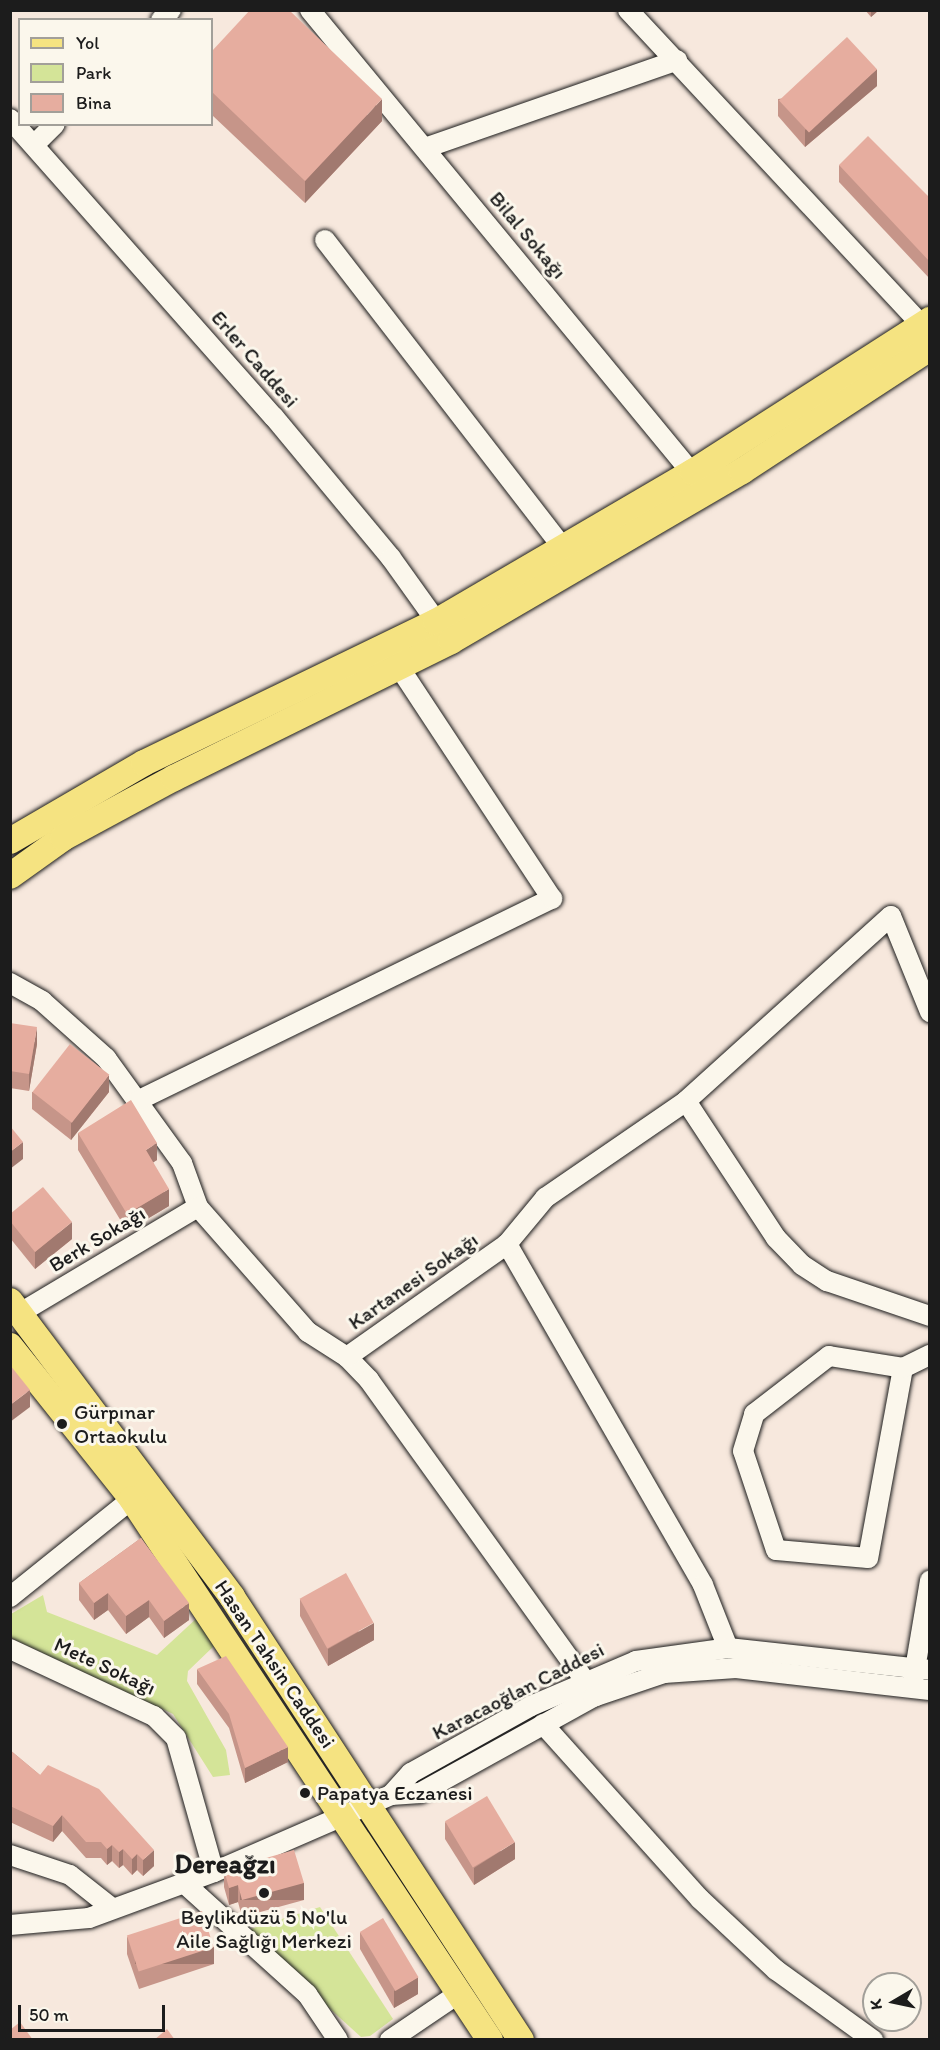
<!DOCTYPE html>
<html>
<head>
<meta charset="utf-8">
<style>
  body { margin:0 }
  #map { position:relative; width:940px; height:2050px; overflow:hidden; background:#f7e8dd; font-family:Itim,sans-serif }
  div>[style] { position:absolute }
  .green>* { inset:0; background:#d4e498 }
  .roads { filter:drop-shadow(0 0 2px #1c1c1c) drop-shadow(0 0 2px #1c1c1c) }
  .minor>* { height:20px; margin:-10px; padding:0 10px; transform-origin:10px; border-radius:10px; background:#fbf7ec }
  .major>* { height:26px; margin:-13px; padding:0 13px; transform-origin:13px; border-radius:13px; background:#f5e381 }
  .wall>* { inset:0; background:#c69589 }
  .shaded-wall>* { inset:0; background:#a1796f; transform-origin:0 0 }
  .building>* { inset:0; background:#e6ad9f; transform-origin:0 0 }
  .dots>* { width:16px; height:16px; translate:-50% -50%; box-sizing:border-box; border:3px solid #fbf7ec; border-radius:50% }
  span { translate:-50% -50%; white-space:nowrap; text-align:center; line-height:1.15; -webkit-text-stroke:6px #fbf7ec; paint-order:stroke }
  .street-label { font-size:21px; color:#1c1c1c }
  .poi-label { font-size:21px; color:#1c1c1c }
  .left { translate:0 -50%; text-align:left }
  .district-label { font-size:27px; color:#1c1c1c; font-weight:700 }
  .frame { position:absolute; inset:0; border:12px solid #1c1c1c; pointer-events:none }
  .legend { position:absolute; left:18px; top:18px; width:195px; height:108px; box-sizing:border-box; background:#fbf7ec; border:2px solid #a29f99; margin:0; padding:8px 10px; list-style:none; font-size:18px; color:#1c1c1c }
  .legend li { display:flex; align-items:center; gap:12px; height:30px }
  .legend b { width:30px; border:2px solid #a29f99 }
  .north { position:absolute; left:862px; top:1972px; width:60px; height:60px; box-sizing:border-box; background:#fbf7ec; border:2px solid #a29f99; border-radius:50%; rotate:261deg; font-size:16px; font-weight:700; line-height:24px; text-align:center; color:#1c1c1c }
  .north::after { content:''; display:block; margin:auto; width:21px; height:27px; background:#1c1c1c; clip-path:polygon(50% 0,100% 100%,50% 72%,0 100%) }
  .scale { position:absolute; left:18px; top:2005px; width:147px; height:27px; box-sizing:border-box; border:3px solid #1c1c1c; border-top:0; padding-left:8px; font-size:18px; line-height:21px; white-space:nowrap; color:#1c1c1c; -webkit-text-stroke:4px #fbf7ec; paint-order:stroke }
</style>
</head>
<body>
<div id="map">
  <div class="green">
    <i style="clip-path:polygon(43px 1595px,47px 1612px,157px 1655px,198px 1617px,215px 1645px,188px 1671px,187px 1681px,226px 1750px,230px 1775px,213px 1777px,173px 1714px,11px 1638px,11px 1614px)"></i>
    <i style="clip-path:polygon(320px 1907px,393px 2019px,370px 2036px,361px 2037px,244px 1931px)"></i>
  </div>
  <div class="roads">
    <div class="minor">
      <i style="left:310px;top:10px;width:613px;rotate:50.49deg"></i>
      <i style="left:628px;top:10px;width:443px;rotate:47deg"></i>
      <i style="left:161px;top:20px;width:14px;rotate:-45deg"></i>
      <i style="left:10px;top:119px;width:398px;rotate:48.5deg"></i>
      <i style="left:274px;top:417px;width:183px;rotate:50.3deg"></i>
      <i style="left:391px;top:558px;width:91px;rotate:54.4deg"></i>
      <i style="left:37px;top:142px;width:25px;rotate:-45deg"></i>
      <i style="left:425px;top:148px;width:267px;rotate:-19.2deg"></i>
      <i style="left:325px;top:240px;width:389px;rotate:52.3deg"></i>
      <i style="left:10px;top:983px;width:37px;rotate:29deg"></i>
      <i style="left:42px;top:1001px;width:86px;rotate:41.7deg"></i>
      <i style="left:106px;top:1058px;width:130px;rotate:54.1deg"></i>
      <i style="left:182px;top:1163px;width:47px;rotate:70deg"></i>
      <i style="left:198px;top:1207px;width:167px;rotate:48.7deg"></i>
      <i style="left:308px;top:1332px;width:46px;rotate:32.7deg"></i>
      <i style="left:347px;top:1357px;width:32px;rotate:46deg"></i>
      <i style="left:369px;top:1380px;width:389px;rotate:54.3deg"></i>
      <i style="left:137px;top:1101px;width:462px;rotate:-26deg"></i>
      <i style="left:552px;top:899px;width:278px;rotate:-123.4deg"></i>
      <i style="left:686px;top:1101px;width:164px;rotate:56.7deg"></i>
      <i style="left:776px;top:1238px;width:37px;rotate:46deg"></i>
      <i style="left:802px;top:1265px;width:30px;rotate:33deg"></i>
      <i style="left:827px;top:1281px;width:109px;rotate:18.8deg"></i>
      <i style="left:507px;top:1244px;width:393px;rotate:60.1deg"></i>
      <i style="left:703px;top:1585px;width:68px;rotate:68.4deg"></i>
      <i style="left:20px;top:1313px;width:207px;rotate:-30.8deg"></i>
      <i style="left:347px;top:1357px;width:196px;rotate:-35.2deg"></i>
      <i style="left:507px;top:1244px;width:60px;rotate:-50.4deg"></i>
      <i style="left:545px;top:1198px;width:171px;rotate:-34.5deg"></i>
      <i style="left:686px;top:1101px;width:276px;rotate:-42.1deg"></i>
      <i style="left:891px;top:916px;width:104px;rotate:67.9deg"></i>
      <i style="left:903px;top:1368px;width:193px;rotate:100.4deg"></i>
      <i style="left:868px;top:1558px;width:92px;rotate:-175deg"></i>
      <i style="left:776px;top:1550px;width:104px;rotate:-108.4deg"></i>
      <i style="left:743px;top:1451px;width:39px;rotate:-73deg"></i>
      <i style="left:754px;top:1414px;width:95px;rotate:-37.7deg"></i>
      <i style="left:829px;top:1356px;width:75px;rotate:9.2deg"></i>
      <i style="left:903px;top:1368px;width:30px;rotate:-26deg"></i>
      <i style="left:10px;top:1597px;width:156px;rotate:-38.8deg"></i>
      <i style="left:10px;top:1649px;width:159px;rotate:25deg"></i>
      <i style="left:154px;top:1716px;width:31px;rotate:45deg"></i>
      <i style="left:176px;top:1738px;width:139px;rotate:74.2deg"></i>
      <i style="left:913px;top:1681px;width:102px;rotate:-80.4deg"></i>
      <i style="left:543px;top:1724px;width:235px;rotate:48.1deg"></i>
      <i style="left:700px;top:1899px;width:104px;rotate:43.1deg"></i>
      <i style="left:776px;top:1970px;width:120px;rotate:35.8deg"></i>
      <i style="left:391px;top:1795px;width:30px;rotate:-48deg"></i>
      <i style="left:411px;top:1773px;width:137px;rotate:-29.2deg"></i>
      <i style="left:531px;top:1706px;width:114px;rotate:-23.2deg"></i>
      <i style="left:636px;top:1661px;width:93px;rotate:-8deg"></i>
      <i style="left:728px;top:1648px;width:203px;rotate:6.2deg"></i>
      <i style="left:10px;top:1855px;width:63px;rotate:18.4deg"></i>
      <i style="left:70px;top:1875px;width:53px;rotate:38.2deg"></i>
      <i style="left:184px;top:1883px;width:166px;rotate:42.1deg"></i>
      <i style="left:307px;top:1994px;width:55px;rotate:56deg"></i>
      <i style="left:10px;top:1925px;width:79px;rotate:-5.1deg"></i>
      <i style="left:89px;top:1918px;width:133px;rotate:-20.2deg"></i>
      <i style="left:214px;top:1872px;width:193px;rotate:-23.5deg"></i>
      <i style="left:391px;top:1795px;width:29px;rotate:-4deg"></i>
      <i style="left:420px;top:1793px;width:198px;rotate:-29deg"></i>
      <i style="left:593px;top:1697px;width:75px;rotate:-18.7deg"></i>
      <i style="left:664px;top:1673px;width:72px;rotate:-4deg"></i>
      <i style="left:736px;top:1668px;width:195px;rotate:6.5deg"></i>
      <i style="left:390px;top:2040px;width:82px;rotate:-34.1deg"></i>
    </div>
    <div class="major">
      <i style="left:10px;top:841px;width:155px;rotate:-30.2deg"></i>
      <i style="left:144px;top:763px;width:324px;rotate:-25.8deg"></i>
      <i style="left:436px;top:622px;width:298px;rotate:-30.3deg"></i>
      <i style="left:693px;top:472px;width:282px;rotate:-32.7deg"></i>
      <i style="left:10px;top:876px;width:65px;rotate:-35.6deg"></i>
      <i style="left:63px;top:838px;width:126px;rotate:-28.4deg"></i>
      <i style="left:174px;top:778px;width:309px;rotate:-26.3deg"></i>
      <i style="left:451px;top:641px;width:337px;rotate:-30.3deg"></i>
      <i style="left:742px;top:471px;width:225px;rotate:-33.2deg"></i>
      <i style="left:10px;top:1301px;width:370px;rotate:53.1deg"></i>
      <i style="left:232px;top:1597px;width:529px;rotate:56.88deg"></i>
      <i style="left:10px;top:1346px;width:196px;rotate:51.4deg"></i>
      <i style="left:132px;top:1499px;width:649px;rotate:56.51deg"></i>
    </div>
  </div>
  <div class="wall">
    <i style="clip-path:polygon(865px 10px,879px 10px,871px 17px)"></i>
    <i style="clip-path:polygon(212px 51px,382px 121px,305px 203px,212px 115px)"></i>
    <i style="clip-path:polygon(877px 86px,805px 147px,778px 116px,778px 99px)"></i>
    <i style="clip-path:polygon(839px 165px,930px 198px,930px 279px,839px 182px)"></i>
    <i style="clip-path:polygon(10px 1023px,37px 1044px,29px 1091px,10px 1088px)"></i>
    <i style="clip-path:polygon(32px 1092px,109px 1092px,71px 1140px,32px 1109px)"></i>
    <i style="clip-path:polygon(78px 1133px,157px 1160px,153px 1162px,169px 1206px,127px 1231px,78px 1150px)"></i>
    <i style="clip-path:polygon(10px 1214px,72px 1239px,35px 1269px,10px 1238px)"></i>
    <i style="clip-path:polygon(141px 1538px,189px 1620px,164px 1638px,149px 1617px,126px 1634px,108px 1610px,94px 1620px,79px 1600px,79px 1583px)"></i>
    <i style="clip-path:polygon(300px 1599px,374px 1640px,328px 1666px,300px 1616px)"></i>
    <i style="clip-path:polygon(197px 1669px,288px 1762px,245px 1783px,229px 1728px,197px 1684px)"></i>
    <i style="clip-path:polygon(10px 1750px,40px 1775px,154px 1866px,143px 1876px,137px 1870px,132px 1875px,123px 1865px,119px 1868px,112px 1861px,107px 1865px,101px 1858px,86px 1858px,62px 1831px,53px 1842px,10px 1822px)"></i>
    <i style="clip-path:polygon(445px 1822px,515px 1859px,474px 1885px,445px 1839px)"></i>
    <i style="clip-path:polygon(224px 1870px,304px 1900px,242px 1917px,238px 1902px,229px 1905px,224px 1887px)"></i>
    <i style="clip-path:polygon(360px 1932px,418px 1994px,394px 2008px,360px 1949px)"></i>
    <i style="clip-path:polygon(127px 1937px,214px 1964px,139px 1989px,127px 1954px)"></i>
  </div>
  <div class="shaded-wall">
    <i style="clip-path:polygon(871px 10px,879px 10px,871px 17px)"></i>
    <i style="clip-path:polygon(877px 69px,877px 86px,805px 147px,805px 130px)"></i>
    <i style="clip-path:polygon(382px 99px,382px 121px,305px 203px,305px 181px)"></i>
    <i style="clip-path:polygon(37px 1027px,37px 1044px,29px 1091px,29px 1074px)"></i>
    <i style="clip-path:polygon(109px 1075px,109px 1092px,71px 1140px,71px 1123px)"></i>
    <i style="clip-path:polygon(23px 1142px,23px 1159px,10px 1169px,10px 1152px)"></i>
    <i style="clip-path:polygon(157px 1143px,157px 1160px,146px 1167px,146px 1150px)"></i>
    <i style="clip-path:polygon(169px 1189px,169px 1206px,127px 1231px,127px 1214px)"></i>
    <i style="clip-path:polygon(72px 1222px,72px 1239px,35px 1269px,35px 1252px)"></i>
    <i style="clip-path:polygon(30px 1390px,30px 1407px,10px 1422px,10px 1405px)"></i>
    <i style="clip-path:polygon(108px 1593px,108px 1610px,94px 1620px,94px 1603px)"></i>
    <i style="clip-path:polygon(149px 1600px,149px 1617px,126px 1634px,126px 1616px)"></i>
    <i style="clip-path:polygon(189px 1603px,189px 1620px,164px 1638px,164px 1621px)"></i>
    <i style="clip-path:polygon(374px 1623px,374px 1640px,328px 1666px,328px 1649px)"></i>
    <i style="clip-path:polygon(288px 1747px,288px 1762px,245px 1783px,245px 1768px)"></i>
    <i style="clip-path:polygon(62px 1815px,62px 1831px,53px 1842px,53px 1826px)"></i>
    <i style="clip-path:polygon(515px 1842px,515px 1859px,474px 1885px,474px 1868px)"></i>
    <i style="clip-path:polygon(112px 1845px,112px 1861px,107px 1865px,107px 1849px)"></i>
    <i style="clip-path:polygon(123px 1849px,123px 1865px,119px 1868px,119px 1852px)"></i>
    <i style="clip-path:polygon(154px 1850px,154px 1866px,143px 1876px,143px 1860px)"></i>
    <i style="clip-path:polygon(137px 1854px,137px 1870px,132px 1875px,132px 1859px)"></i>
    <i style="left:304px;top:1883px;width:17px;height:64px;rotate:90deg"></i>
    <i style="clip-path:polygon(238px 1885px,238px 1902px,229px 1905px,229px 1888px)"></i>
    <i style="left:214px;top:1947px;width:17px;height:79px;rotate:90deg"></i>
    <i style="clip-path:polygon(418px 1977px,418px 1994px,394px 2008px,394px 1991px)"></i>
  </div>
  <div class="building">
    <i style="clip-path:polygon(250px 10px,289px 10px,382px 99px,305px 181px,212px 92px,212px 51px)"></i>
    <i style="left:847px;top:37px;width:44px;height:93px;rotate:47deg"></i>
    <i style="clip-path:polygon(868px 136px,930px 198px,930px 262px,839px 165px)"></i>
    <i style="clip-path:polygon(10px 1023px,37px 1027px,29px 1074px,10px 1071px)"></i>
    <i style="left:70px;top:1044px;width:50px;height:61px;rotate:38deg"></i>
    <i style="clip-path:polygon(131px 1100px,157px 1143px,146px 1150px,169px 1189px,127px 1214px,78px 1133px)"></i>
    <i style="clip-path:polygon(10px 1126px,23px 1142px,10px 1152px)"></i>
    <i style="clip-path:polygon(43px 1187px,72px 1222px,35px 1252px,10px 1221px,10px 1214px)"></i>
    <i style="clip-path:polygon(10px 1365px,30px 1390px,10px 1405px)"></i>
    <i style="clip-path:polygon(141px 1538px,189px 1603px,164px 1621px,149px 1600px,126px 1616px,108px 1593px,94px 1603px,79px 1583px)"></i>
    <i style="left:346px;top:1573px;width:57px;height:53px;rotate:61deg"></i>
    <i style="clip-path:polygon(226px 1656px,288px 1747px,245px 1768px,229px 1714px,197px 1669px)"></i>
    <i style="clip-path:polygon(10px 1750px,40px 1775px,48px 1765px,99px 1789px,154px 1850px,143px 1860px,137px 1854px,132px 1859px,123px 1849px,119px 1852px,112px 1845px,107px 1849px,101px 1842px,86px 1842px,62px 1815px,53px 1826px,10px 1806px)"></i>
    <i style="left:487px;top:1796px;width:54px;height:49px;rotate:59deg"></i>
    <i style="clip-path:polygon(294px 1850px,304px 1883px,242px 1900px,238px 1885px,229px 1888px,224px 1870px)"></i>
    <i style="left:202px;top:1911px;width:38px;height:79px;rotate:72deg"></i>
    <i style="left:383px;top:1918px;width:69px;height:27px;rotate:59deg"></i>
    <i style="clip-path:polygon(20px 2022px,33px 2040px,10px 2040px,10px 2030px)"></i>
    <i style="clip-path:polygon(167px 2029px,175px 2040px,154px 2040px)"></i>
  </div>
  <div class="dots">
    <i style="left:62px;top:1424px;background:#1c1c1c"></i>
    <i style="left:305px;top:1793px;background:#1c1c1c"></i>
    <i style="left:264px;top:1893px;background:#1c1c1c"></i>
  </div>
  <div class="street-label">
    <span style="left:528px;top:235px;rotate:50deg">Bilal Sokağı</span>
    <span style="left:255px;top:359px;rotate:49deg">Erler Caddesi</span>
    <span style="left:97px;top:1239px;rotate:-31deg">Berk Sokağı</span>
    <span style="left:413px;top:1281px;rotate:-35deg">Kartanesi Sokağı</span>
    <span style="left:275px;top:1664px;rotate:56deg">Hasan Tahsin Caddesi</span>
    <span style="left:105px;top:1666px;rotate:25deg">Mete Sokağı</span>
    <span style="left:518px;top:1691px;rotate:-27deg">Karacaoğlan Caddesi</span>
  </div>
  <div class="poi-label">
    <span class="left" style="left:74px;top:1424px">Gürpınar<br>Ortaokulu</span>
    <span class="left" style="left:317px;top:1793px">Papatya Eczanesi</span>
    <span style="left:264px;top:1929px">Beylikdüzü 5 No'lu<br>Aile Sağlığı Merkezi</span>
  </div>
  <div class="district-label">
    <span style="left:225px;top:1864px">Dereağzı</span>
  </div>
  <div class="frame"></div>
  <ul class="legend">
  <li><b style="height:8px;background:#f5e381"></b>Yol</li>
  <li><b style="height:16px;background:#d4e498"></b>Park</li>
  <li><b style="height:16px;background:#e6ad9f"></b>Bina</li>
  </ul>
  <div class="north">K</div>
  <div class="scale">50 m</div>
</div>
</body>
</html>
